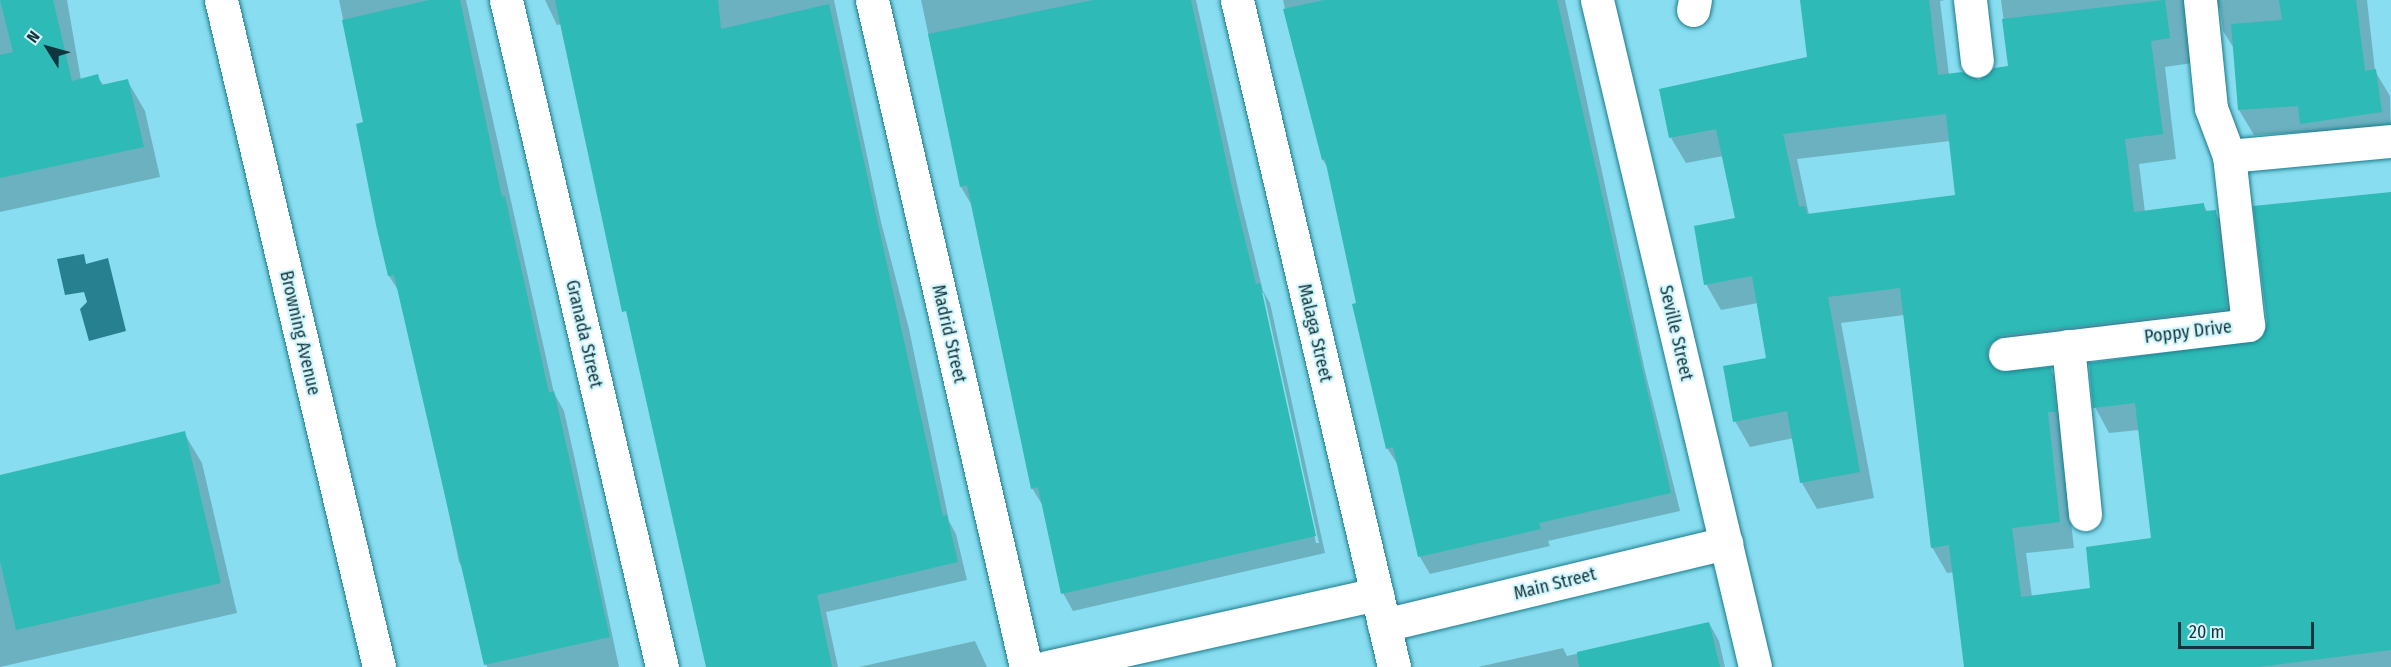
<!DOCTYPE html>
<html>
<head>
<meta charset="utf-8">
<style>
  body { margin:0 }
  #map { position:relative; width:2391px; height:667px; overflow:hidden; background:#88def0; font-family:"Fira Sans Condensed",sans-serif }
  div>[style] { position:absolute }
  .water>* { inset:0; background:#268090 }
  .shadow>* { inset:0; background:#0003 }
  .building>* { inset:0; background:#2ebab6 }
  .roads { filter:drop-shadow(0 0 2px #1b7b8c) drop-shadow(0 0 2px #1b7b8c) }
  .minor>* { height:33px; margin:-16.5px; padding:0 16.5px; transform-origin:16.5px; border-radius:16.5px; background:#fff }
  .tertiary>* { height:33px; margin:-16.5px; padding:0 16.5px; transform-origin:16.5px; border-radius:16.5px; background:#fff }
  span { translate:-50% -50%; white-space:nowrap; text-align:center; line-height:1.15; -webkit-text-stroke:4.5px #d6f6fd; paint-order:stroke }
  .street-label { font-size:18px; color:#10353c }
  .north { position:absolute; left:18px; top:18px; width:60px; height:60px; -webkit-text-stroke:4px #d6f6fd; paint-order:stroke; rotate:307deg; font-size:16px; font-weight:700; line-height:24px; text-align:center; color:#10353c }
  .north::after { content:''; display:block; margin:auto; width:21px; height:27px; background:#10353c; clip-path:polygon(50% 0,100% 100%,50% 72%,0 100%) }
  .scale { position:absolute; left:2178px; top:622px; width:136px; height:27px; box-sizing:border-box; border:3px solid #10353c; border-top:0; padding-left:8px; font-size:18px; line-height:21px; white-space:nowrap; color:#10353c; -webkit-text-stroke:4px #d6f6fd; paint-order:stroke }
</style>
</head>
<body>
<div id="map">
  <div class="water">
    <i style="clip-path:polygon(84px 254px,86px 264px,108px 258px,126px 331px,89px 341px,80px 309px,87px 302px,84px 292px,65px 295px,57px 259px)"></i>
  </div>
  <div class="shadow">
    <i style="clip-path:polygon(0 0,67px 0,81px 80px,97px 76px,104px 86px,127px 80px,145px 111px,160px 177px,0 212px)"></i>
    <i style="clip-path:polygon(339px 0,466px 0,554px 393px,564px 411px,575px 460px,619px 667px,487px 667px,467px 575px,459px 562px,420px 374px,400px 293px,389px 276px,357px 125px,365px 123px)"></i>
    <i style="clip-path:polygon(545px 0,834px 0,881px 222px,909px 329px,949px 521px,956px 534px,967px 580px,826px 612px,838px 667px,708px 667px,562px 24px,557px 25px)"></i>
    <i style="clip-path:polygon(evenodd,921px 0,1196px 0,1241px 202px,1263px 291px,1270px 303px,1325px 553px,1073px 611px,1063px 593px,1043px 506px,1032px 488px,971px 204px,961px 187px,921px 0,1260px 290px,1264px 294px,1319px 543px,1316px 543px,1260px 290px)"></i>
    <i style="clip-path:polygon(1283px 0,1565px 0,1645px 371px,1680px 511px,1548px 541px,1550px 546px,1430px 574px,1420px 557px,1398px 465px,1387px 448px,1329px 170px,1323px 160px,1302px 67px,1295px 56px)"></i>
    <i style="clip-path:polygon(evenodd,1802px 0,1945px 0,1940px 1px,1949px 75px,1980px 81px,2010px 68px,2001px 0,2367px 0,2375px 71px,2390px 96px,2391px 138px,2316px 149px,2306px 132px,2254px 135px,2239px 110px,2235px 50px,2223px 31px,2220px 8px,2204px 10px,2199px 62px,2165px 67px,2176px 159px,2139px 164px,2145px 212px,2203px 204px,2208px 213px,2215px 212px,2230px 238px,2241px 334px,2018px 361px,2002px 373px,2050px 369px,2065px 395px,2061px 438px,2074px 548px,2026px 553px,2032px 597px,2092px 589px,2153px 540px,2139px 430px,2109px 433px,2095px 407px,2260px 342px,2391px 194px,2391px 667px,1966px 667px,1954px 572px,1947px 573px,1932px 547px,1904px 315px,1841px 323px,1874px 498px,1817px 509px,1802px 483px,1794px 438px,1750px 447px,1735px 421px,1768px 360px,1758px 303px,1721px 310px,1706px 284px,1736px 220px,1723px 156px,1686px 163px,1671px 138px,1809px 58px,1802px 0,1950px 141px,1957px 196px,1809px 215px,1797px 159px,1950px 141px)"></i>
    <i style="clip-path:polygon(184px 433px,202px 463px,237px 613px,0 667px,0 476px)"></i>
    <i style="clip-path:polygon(1709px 623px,1719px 641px,1725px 667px,1478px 667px,1563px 648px,1567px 656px)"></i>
    <i style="clip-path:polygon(975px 641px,987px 667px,859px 667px)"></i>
  </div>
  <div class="building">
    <i style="clip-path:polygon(0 0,53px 0,72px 81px,98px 74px,101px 85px,128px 79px,144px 147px,0 178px,0 55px,13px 52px)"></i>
    <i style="clip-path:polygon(429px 0,460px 0,502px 197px,505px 196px,549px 393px,554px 391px,610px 637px,484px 665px,394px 275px,388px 276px,376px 225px,356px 124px,363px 122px,342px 20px)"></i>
    <i style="clip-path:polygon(555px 0,718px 0,721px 29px,829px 4px,943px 516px,947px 515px,958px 562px,817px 595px,832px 667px,706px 667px,626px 311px,622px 312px)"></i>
    <i style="clip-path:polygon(1093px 0,1191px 0,1231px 183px,1256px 284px,1260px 283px,1316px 536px,1061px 594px,1038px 487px,1031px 489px,967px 185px,960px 187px,928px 34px)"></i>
    <i style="clip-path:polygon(1324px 0,1557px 0,1671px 493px,1539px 523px,1541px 529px,1418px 557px,1393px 447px,1386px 449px,1352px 304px,1356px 303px,1325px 159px,1322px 160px,1283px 9px)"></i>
    <i style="clip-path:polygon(evenodd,1800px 0,1929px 0,1938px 75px,1962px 72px,1979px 80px,1994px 68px,2008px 66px,2002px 19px,2165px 0,2170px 38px,2151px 41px,2163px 134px,2125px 139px,2134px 212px,2204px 203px,2205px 211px,2216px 210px,2227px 309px,2003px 335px,1988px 346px,1987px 357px,1998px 371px,2051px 367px,2056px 412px,2048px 412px,2060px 522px,2012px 528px,2021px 597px,2090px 588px,2086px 547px,2151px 538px,2135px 403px,2093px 408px,2089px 363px,2259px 340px,2267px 323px,2253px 206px,2391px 192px,2391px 650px,2258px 667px,1964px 667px,1949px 545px,1931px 548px,1900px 288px,1828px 297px,1860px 472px,1800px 483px,1787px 411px,1733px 422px,1723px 366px,1766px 358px,1752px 276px,1704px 285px,1694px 226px,1735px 218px,1716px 129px,1669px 138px,1659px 89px,1807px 57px,1800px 0,1946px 114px,1955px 195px,1807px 214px,1805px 206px,1799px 207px,1783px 134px,1946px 114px)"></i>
    <i style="clip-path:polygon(2279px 0,2356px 0,2365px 71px,2376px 69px,2382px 112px,2300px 124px,2298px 106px,2238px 110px,2231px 24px,2282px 20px)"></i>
    <i style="clip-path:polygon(185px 431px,221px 583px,16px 630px,0 561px,0 475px)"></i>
    <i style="clip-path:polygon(1709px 622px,1720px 667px,1579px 667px,1577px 652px)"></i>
  </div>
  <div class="roads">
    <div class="minor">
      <i style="left:506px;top:0;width:685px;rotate:76.84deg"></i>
      <i style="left:872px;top:0;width:685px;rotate:77deg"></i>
      <i style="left:1237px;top:0;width:685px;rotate:76.75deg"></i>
      <i style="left:1597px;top:0;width:685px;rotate:76.67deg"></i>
      <i style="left:1970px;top:0;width:61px;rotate:83.5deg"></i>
      <i style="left:1693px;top:10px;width:10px;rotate:-79deg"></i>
      <i style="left:2229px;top:156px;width:163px;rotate:-5.3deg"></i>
      <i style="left:2068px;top:346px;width:169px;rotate:84.2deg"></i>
      <i style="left:2005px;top:354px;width:245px;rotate:-6.8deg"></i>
      <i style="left:2248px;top:325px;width:170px;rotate:-96.4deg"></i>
      <i style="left:2229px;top:156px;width:51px;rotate:-110.6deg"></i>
      <i style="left:2211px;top:108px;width:109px;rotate:-95.8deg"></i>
      <i style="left:1384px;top:625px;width:352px;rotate:-13.5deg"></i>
      <i style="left:1047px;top:667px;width:338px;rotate:-12.5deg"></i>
    </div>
    <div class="tertiary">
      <i style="left:221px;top:0;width:685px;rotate:76.67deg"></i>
    </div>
  </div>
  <div class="street-label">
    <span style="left:2188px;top:332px;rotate:-7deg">Poppy Drive</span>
    <span style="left:300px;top:333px;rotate:77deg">Browning Avenue</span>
    <span style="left:1315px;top:333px;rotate:77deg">Malaga Street</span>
    <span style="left:1676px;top:333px;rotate:77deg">Seville Street</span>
    <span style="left:584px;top:334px;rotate:77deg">Granada Street</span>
    <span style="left:949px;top:334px;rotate:77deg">Madrid Street</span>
    <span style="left:1555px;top:584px;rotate:-14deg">Main Street</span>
  </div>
  <div class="north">N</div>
  <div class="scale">20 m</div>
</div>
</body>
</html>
